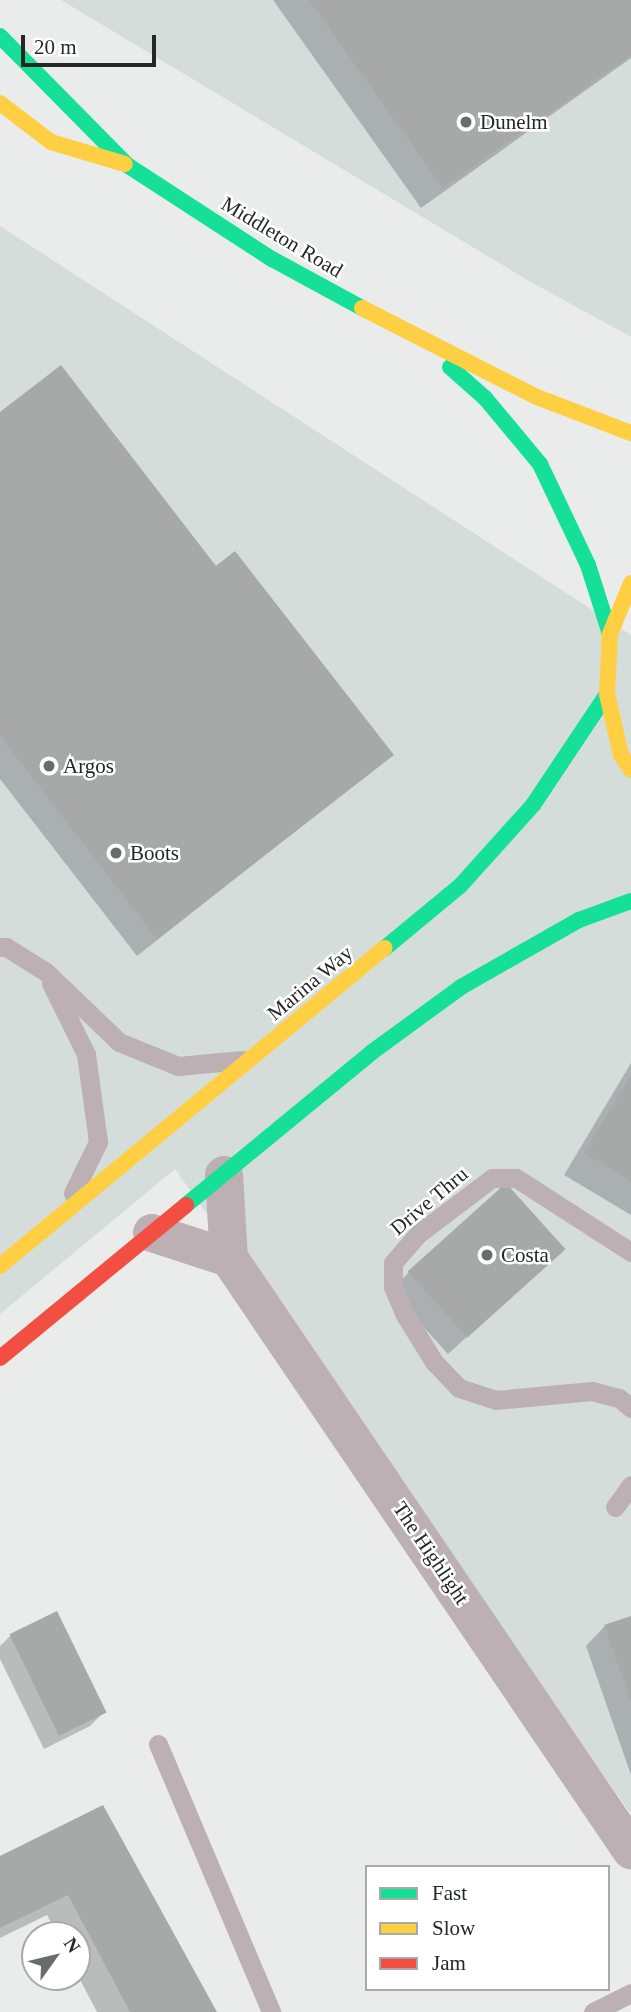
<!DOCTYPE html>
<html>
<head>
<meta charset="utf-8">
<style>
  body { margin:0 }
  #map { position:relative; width:631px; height:2012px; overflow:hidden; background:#e9eceb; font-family:Georgia,serif }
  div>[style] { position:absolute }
  .built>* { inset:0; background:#d5dddb }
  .shadow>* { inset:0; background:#0003 }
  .building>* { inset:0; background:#a7a9a8; transform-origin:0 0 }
  .lane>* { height:19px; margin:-9.5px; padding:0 9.5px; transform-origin:9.5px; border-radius:9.5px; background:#bcb0b5 }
  .street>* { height:38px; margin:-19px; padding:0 19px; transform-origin:19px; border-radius:19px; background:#bcb0b5 }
  .fast>* { height:16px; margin:-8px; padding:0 8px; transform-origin:8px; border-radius:8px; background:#16e098 }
  .slow>* { height:16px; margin:-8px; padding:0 8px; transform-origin:8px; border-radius:8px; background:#ffcf43 }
  .jam>* { height:16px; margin:-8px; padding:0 8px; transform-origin:8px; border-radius:8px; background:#f24e42 }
  .dots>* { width:19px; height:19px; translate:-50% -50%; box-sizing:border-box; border:4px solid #fff; border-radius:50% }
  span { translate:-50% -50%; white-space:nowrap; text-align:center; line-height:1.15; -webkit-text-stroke:5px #fff; paint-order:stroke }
  .poi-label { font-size:21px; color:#252727 }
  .left { translate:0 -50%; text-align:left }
  .street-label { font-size:21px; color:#252727 }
  .legend { position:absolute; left:365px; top:1865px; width:245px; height:126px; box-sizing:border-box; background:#fff; border:2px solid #a8a9a9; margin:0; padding:9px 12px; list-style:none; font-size:21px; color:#252727 }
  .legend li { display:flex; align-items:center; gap:14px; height:35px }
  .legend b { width:35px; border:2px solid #a8a9a9 }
  .north { position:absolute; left:21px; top:1921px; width:70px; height:70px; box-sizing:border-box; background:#fff; border:2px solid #a8a9a9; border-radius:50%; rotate:56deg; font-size:19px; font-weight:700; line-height:28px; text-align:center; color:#252727 }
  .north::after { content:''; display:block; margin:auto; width:24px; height:32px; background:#6a6c6c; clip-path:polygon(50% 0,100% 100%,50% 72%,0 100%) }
  .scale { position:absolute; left:21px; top:35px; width:135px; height:32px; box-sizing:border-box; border:4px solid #252727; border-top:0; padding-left:9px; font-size:21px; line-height:24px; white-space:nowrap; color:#252727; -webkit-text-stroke:5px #fff; paint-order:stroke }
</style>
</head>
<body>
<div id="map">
  <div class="built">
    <i style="clip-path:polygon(61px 0,631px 0,631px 337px,529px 281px)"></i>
    <i style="clip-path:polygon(0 226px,631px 635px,631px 1814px,175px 1169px,0 1314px)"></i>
  </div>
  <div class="shadow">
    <i style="clip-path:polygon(273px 0,631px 0,631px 58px,421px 208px)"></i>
    <i style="clip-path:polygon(0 414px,216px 568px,392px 755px,137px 956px,0 779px)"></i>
    <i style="clip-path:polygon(631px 1063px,631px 1215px,564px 1175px)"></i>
    <i style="clip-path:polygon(544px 1267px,448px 1354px,391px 1291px,409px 1272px)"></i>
    <i style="clip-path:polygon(631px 1618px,631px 1775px,586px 1646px,604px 1627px)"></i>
    <i style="clip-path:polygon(10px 1636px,104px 1712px,90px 1726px,44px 1749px,0 1659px,0 1646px)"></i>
    <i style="clip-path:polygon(103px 1808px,212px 2012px,97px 2012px,77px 1974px,77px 1935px,57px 1935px,47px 1915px,0 1938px,0 1858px)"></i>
  </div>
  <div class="building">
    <i style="clip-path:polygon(309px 0,631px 0,631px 55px,443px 188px)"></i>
    <i style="clip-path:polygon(61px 365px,216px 566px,235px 551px,394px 755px,157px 939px,0 736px,0 412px)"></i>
    <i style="clip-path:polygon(631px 1075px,631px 1181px,584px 1153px)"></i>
    <i style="left:506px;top:1183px;width:89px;height:132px;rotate:48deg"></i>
    <i style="left:57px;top:1611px;width:113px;height:53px;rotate:64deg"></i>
    <i style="clip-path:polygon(631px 1616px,631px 1702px,604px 1625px)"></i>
    <i style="clip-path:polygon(103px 1805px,217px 2012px,130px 2012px,68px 1895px,0 1928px,0 1856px)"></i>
  </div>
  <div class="lane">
    <i style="left:0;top:947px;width:6px"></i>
    <i style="left:6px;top:947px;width:47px;rotate:32deg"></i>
    <i style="left:46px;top:972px;width:101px;rotate:43.8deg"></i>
    <i style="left:119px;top:1042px;width:64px;rotate:22.1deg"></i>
    <i style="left:178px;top:1066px;width:64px;rotate:-5.4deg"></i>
    <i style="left:51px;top:983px;width:79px;rotate:63.8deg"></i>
    <i style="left:86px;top:1054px;width:89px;rotate:82.2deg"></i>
    <i style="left:98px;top:1142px;width:57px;rotate:116.1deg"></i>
    <i style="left:631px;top:1252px;width:137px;rotate:-147.2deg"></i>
    <i style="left:516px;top:1178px;width:24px;rotate:180deg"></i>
    <i style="left:492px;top:1178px;width:93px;rotate:142.9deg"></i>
    <i style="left:418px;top:1234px;width:38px;rotate:131deg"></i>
    <i style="left:393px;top:1263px;width:24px;rotate:90deg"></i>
    <i style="left:393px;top:1287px;width:30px;rotate:67deg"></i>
    <i style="left:405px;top:1315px;width:55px;rotate:58.3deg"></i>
    <i style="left:434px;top:1362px;width:36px;rotate:46deg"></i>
    <i style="left:459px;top:1388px;width:39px;rotate:18deg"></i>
    <i style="left:496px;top:1400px;width:96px;rotate:-5.4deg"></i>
    <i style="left:592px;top:1391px;width:28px;rotate:15deg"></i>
    <i style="left:619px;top:1398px;width:16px;rotate:40deg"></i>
    <i style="left:615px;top:1507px;width:27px;rotate:-54deg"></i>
    <i style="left:158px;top:1744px;width:291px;rotate:67.1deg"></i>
    <i style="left:593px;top:2012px;width:42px;rotate:-26.6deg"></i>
  </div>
  <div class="street">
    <i style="left:224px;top:1175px;width:83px;rotate:86.6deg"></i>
    <i style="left:229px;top:1258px;width:716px;rotate:55.82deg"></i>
    <i style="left:152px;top:1233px;width:81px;rotate:18deg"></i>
  </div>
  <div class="fast">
    <i style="left:0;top:36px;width:181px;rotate:45.4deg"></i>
    <i style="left:127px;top:165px;width:173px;rotate:33deg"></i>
    <i style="left:272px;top:259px;width:102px;rotate:28.6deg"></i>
    <i style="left:450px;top:367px;width:47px;rotate:41.5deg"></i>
    <i style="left:485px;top:398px;width:86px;rotate:50.2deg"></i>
    <i style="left:540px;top:464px;width:112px;rotate:64.6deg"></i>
    <i style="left:588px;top:565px;width:72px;rotate:72.3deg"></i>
    <i style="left:385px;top:948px;width:97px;rotate:-39.6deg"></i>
    <i style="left:460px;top:886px;width:109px;rotate:-48deg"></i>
    <i style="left:533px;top:805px;width:133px;rotate:-56.3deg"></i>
    <i style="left:186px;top:1205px;width:241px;rotate:-39.4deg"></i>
    <i style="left:372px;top:1052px;width:110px;rotate:-36.1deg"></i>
    <i style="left:461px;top:987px;width:136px;rotate:-29.6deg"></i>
    <i style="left:579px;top:920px;width:55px;rotate:-20.1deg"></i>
  </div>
  <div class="slow">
    <i style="left:0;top:103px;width:64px;rotate:37.4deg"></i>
    <i style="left:51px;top:142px;width:77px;rotate:16.6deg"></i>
    <i style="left:362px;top:308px;width:196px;rotate:27deg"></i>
    <i style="left:537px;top:397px;width:101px;rotate:21deg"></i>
    <i style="left:631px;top:583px;width:55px;rotate:112.4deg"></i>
    <i style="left:610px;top:634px;width:60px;rotate:92.9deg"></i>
    <i style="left:607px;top:694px;width:63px;rotate:77.1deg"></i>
    <i style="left:621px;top:755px;width:18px;rotate:56deg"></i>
    <i style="left:0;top:1266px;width:499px;rotate:-39.6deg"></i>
  </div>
  <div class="jam">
    <i style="left:0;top:1358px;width:241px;rotate:-39.4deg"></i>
  </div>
  <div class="dots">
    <i style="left:466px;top:122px;background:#6a6c6c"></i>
    <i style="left:49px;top:766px;background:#6a6c6c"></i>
    <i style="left:116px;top:853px;background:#6a6c6c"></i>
    <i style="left:487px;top:1255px;background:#6a6c6c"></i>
  </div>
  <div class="poi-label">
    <span class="left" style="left:480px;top:122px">Dunelm</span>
    <span class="left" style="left:63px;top:766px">Argos</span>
    <span class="left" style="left:130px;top:853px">Boots</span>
    <span class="left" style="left:501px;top:1255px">Costa</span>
  </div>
  <div class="street-label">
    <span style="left:282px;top:237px;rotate:31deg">Middleton Road</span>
    <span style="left:310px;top:983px;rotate:-40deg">Marina Way</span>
    <span style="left:429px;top:1201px;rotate:-40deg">Drive Thru</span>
    <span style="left:431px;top:1553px;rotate:56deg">The Highlight</span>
  </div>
  <ul class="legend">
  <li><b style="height:9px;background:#16e098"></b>Fast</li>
  <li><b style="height:9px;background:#ffcf43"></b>Slow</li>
  <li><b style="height:9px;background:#f24e42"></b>Jam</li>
  </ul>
  <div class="north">N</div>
  <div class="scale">20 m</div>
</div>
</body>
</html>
